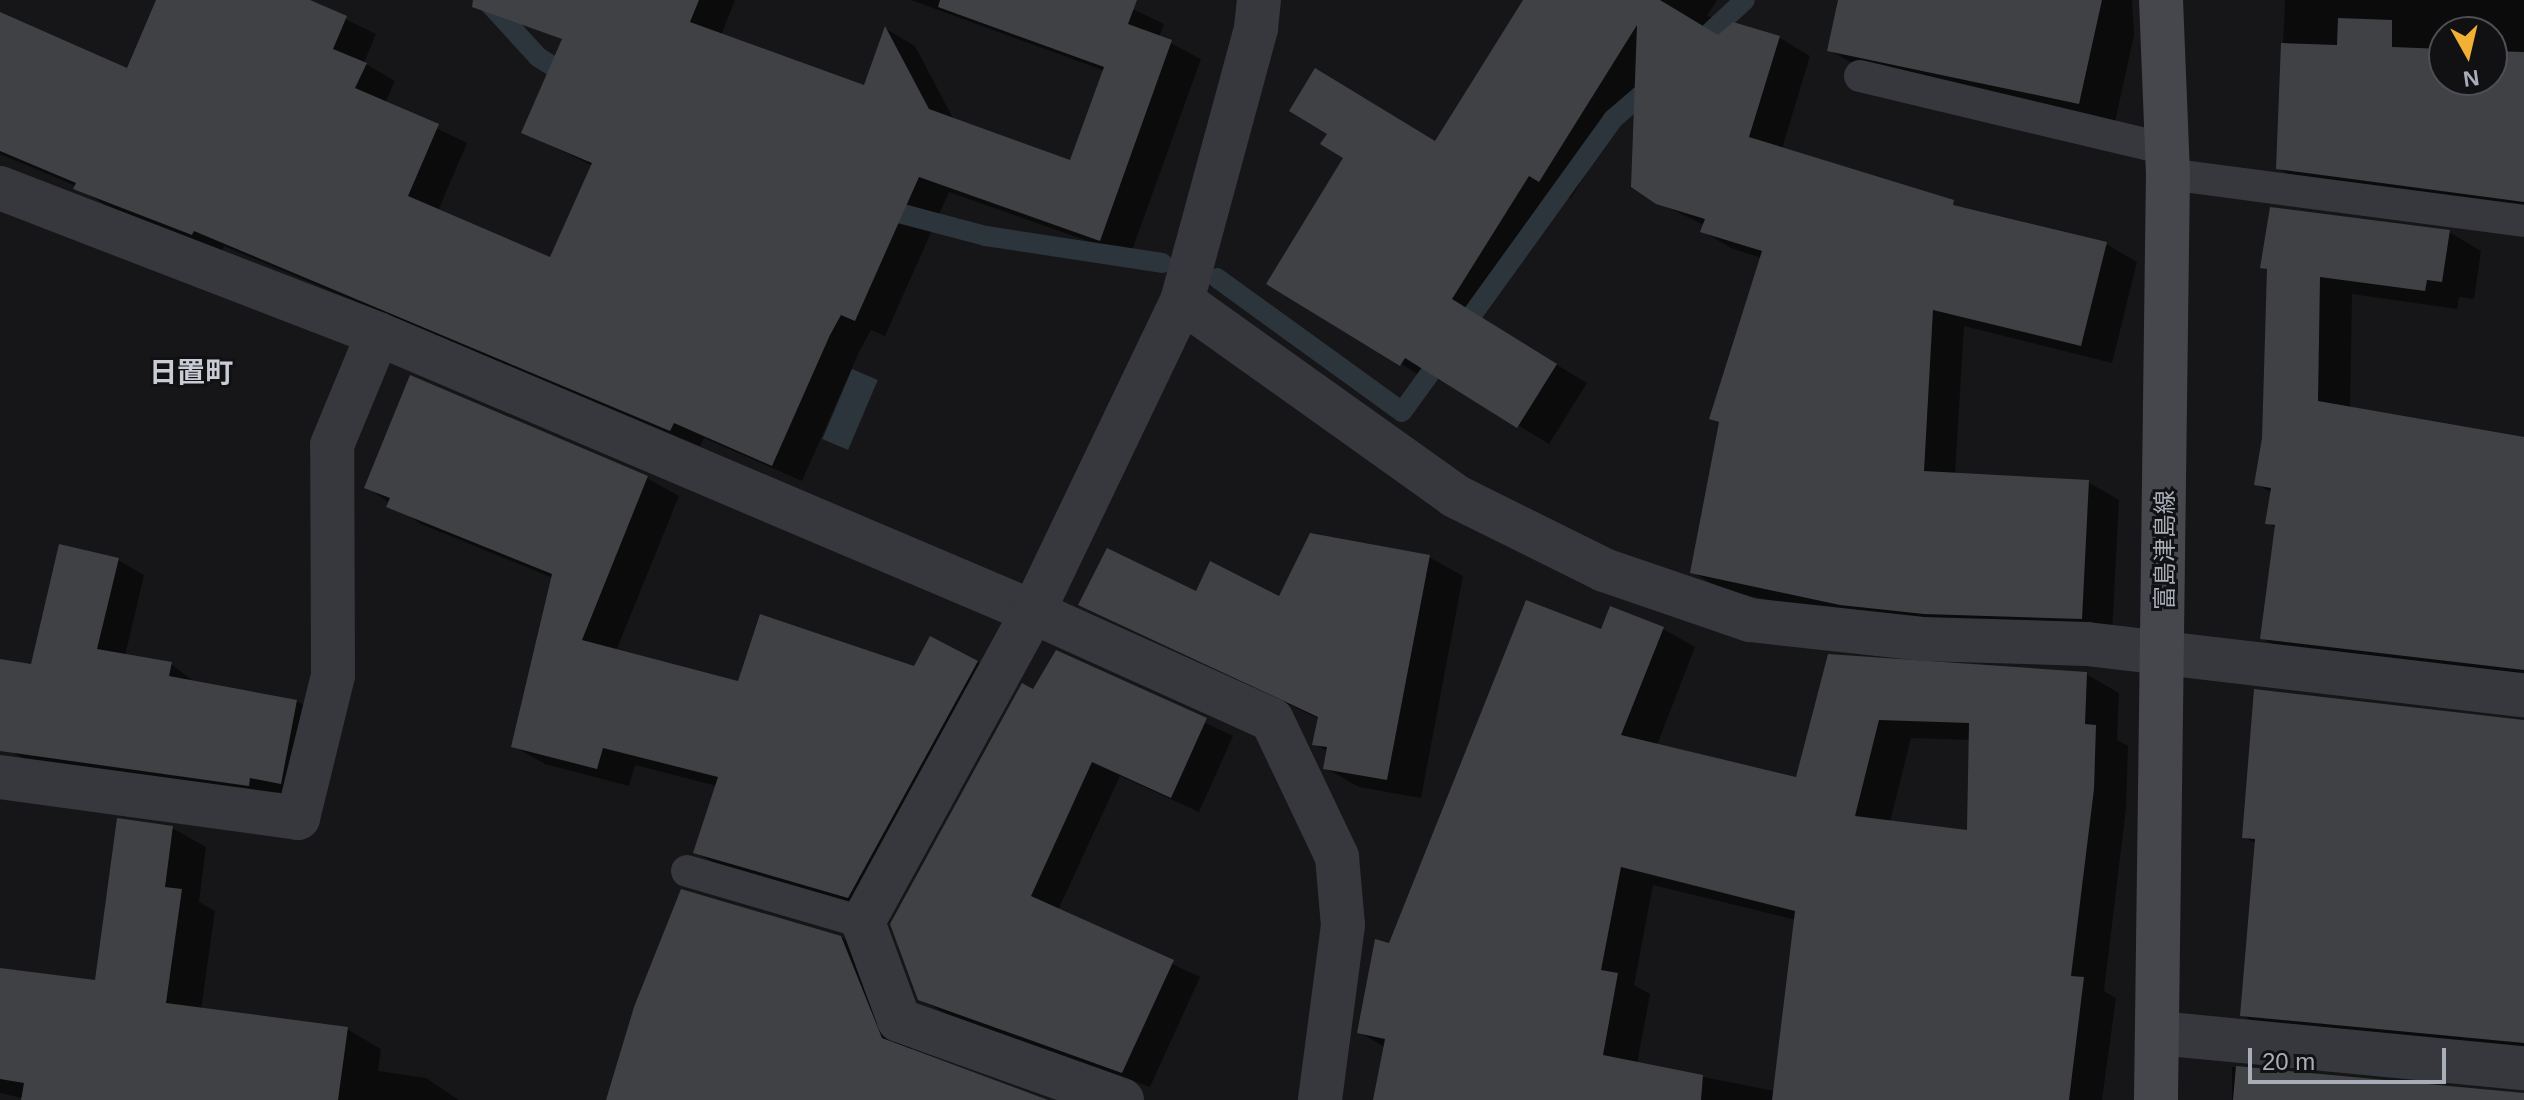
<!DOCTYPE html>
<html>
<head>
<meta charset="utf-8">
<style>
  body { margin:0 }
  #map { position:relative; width:2524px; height:1100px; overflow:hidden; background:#161618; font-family:Helvetica,"Noto Sans JP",sans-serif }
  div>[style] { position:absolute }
  .water>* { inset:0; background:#2c353c; transform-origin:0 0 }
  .shadow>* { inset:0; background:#0007 }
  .stream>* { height:20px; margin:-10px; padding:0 10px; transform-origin:10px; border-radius:10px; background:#2c353c }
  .building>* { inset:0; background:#404145 }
  .lane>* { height:32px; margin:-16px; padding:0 16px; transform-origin:16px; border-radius:16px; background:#37383d }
  .street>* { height:44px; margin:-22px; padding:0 22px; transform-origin:22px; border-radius:22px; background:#37383d }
  .secondary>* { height:44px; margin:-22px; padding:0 22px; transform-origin:22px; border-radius:22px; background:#45474d }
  span { translate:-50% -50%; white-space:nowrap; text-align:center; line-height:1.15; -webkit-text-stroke:6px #111113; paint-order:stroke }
  .street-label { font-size:24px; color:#a8adb8 }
  .quarter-label { font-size:28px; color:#c9ccd4; font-weight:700 }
  .north { position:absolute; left:2428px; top:16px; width:80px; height:80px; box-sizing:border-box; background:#111113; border:2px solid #4d4f55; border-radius:50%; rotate:172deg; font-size:22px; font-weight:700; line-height:32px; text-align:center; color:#a8adb8 }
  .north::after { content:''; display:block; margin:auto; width:28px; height:36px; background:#f2b134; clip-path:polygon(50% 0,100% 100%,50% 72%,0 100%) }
  .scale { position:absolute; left:2248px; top:1048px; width:198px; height:36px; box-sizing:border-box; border:4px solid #a8adb8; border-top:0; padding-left:10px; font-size:24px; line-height:28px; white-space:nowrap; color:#a8adb8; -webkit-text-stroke:6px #111113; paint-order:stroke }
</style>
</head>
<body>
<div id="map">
  <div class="water">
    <i style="left:852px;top:369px;width:28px;height:76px;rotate:23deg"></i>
  </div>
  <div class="shadow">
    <i style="clip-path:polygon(159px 0,305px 0,376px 34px,364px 63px,395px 81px,385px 103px,467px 143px,438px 211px,551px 260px,593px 166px,523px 132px,563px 40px,569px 0,735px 0,721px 36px,865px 88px,886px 29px,915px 46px,954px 120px,1071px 163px,1105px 71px,911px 0,1114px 0,1164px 24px,1159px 37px,1201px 59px,1130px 256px,949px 192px,885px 336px,871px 330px,859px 352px,802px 481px,704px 438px,700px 446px,224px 246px,222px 251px,105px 205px,76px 186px,0 154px,0 14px,128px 70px)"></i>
    <i style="clip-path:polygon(1525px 0,1717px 0,1707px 16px,1780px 38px,1810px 56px,1782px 149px,1969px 211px,2106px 244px,2137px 262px,2112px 363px,1964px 326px,1955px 475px,2088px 482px,2119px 500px,2112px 635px,1873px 622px,1723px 590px,1692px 572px,1721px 424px,1712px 419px,1762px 258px,1733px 249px,1702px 231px,1704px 225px,1657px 202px,1637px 92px,1571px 198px,1560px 192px,1481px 319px,1587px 383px,1549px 444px,1436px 375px,1431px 382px,1401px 364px,1436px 143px)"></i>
    <i style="clip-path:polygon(1840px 0,2132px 0,2134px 35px,2115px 122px,1865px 70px,1829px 50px)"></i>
    <i style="clip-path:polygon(evenodd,2285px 0,2524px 0,2524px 216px,2310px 186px,2278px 168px,2285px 0,2444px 32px,2492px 32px,2492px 80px,2444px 80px,2444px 32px)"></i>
    <i style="clip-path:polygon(2449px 232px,2481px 251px,2474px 299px,2459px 297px,2457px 309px,2352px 294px,2350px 409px,2524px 439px,2524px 683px,2294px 657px,2262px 638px,2276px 528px,2267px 522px,2272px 493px,2257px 484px,2264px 439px,2269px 271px,2262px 267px)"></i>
    <i style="clip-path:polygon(647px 478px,679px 496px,616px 651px,739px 683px,977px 662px,1008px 681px,880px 915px,727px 870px,695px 852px,717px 786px,635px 765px,629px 786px,545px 764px,513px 746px,553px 578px,421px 524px,366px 487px)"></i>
    <i style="clip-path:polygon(1429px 557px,1463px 576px,1421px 798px,1359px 787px,1325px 768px,1328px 752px,1315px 744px,1319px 719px,1081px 604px,1197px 594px,1280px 598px)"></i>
    <i style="clip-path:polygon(118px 560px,144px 575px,125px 656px,171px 664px,196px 683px,297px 701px,323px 717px,307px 798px,276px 792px,275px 800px,38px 767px,12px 752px)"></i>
    <i style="clip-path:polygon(evenodd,1663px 629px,1695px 647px,1657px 745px,1798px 779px,1829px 656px,2086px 674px,2119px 693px,2117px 740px,2128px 746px,2126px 808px,2104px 991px,2116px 998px,2102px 1100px,1376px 1100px,1386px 1048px,1359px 1032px,1391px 946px,1602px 632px,1663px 629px,1911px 738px,1970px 740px,1969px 832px,1890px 822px,1911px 738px,1663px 629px,1653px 885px,1796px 920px,1775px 1091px,1637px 1064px,1650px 994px,1634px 985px,1653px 885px)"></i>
    <i style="clip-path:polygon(1057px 652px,1233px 736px,1199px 812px,1120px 776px,1058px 910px,1200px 977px,1150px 1087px,948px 1015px,920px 999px,1033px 691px)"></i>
    <i style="clip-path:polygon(2256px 691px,2524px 720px,2524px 1054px,2268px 1030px,2242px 1015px,2257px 844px,2244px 837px)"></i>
    <i style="clip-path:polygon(172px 828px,206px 847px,199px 902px,215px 911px,201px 1010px,347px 1029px,381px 1049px,378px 1071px,426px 1078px,459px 1100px,30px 1100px,0 1093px,0 970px,97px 982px)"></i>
    <i style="clip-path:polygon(841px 937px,876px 958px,913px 1052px,1044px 1100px,608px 1100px)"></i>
    <i style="clip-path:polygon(2232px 1067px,2524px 1094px,2524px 1100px,2232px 1100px)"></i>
  </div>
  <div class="stream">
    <i style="left:486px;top:0;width:77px;rotate:47.6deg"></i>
    <i style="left:538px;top:57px;width:39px;rotate:32deg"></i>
    <i style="left:1692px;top:49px;width:72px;rotate:-42.8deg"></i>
    <i style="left:876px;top:207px;width:114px;rotate:14.8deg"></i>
    <i style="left:986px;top:236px;width:178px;rotate:8.7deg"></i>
    <i style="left:1217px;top:278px;width:228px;rotate:35.9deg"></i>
    <i style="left:1402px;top:412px;width:361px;rotate:-54.2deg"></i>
    <i style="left:1613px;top:119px;width:54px;rotate:-40.5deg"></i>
  </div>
  <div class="building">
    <i style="clip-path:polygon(156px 0,310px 0,347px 16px,333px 49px,367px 63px,355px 88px,439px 124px,408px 196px,550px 257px,592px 163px,521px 133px,562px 39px,472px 7px,473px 0,699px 0,690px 22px,864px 85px,885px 26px,929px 109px,1070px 160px,1104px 67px,938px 7px,940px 0,1137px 0,1128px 24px,1172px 40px,1100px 241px,919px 177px,855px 321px,841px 315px,830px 335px,772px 466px,674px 423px,670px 431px,194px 231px,192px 235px,73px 189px,76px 183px,0 151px,0 12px,127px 68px)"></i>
    <i style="clip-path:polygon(1523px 0,1660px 0,1718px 35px,1733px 22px,1780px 36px,1749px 137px,1954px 200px,1953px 205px,2107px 242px,2081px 346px,1933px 310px,1924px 471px,2089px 480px,2082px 619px,1924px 614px,1840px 605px,1690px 573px,1719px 422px,1709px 419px,1762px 251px,1700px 232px,1705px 219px,1656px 204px,1631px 187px,1637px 25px,1539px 182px,1529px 176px,1452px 299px,1557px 364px,1517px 428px,1405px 358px,1400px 366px,1266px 284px,1343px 158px,1320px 144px,1327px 134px,1289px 111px,1315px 68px,1435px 141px)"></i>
    <i style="clip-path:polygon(1838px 0,2102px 0,2079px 104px,1827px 51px)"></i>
    <i style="clip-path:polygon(2338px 18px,2392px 20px,2392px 47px,2444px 49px,2444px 80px,2492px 80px,2492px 51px,2524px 52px,2524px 202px,2276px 169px,2281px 43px,2337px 45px)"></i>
    <i style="clip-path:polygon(2270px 207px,2450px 230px,2442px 282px,2427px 280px,2425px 291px,2320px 277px,2318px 401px,2524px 437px,2524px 670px,2260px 639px,2275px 525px,2265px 524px,2271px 488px,2254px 485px,2262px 438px,2267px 269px,2260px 268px)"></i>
    <i style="clip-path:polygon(410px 375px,648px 476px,582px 640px,738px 681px,760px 614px,914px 666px,930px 636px,978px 661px,848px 898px,693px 853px,718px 777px,603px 748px,597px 769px,511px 747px,552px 574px,386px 507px,390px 498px,364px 488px)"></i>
    <i style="clip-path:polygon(1310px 533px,1430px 555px,1387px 780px,1323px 769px,1327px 747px,1312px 745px,1318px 717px,1078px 605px,1107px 548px,1196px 591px,1210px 561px,1279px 596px)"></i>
    <i style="clip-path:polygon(59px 544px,119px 558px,97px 649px,172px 662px,169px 676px,297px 700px,281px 784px,250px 778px,249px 786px,0 751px,0 659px,31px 664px)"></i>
    <i style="clip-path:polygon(evenodd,1526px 600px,1601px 629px,1610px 606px,1664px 627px,1621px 735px,1796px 777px,1828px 654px,2087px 672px,2085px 724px,2096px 725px,2094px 789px,2071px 976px,2084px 977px,2069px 1100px,1772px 1100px,1795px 911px,1621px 867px,1601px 970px,1618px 973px,1603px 1055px,1703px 1075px,1701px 1100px,1373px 1100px,1385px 1039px,1357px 1033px,1375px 939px,1389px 943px,1526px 600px,1879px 720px,1969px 723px,1967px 830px,1855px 816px,1879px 720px)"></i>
    <i style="clip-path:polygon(1056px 650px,1207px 718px,1171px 798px,1092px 762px,1031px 896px,1174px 960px,1122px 1073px,918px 1000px,890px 924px,1022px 683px,1033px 689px)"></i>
    <i style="clip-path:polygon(2254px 689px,2524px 720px,2524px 1043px,2240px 1016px,2255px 839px,2242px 838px)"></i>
    <i style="clip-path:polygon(117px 818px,173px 826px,165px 887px,182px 889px,166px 1003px,348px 1027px,338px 1100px,21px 1100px,24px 1083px,0 1079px,0 968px,95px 980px)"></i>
    <i style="clip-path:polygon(681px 889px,841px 936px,882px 1038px,1048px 1100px,606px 1100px,634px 1007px)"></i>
    <i style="clip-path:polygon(2236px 1066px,2524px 1093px,2524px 1100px,2233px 1100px)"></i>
  </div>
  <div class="lane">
    <i style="left:1860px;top:76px;width:316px;rotate:13.4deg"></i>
    <i style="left:2168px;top:174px;width:359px;rotate:7.5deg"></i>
    <i style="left:687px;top:871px;width:183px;rotate:16.2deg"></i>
  </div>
  <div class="street">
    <i style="left:0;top:188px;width:405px;rotate:21.1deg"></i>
    <i style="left:378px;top:334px;width:712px;rotate:23deg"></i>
    <i style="left:1033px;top:612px;width:262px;rotate:24.3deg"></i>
    <i style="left:1272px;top:720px;width:152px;rotate:64.6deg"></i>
    <i style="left:1337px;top:857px;width:68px;rotate:85deg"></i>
    <i style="left:1343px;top:925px;width:177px;rotate:97.5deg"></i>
    <i style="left:1182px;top:301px;width:335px;rotate:35.5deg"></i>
    <i style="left:1455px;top:496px;width:166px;rotate:26.4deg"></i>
    <i style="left:1604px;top:570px;width:154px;rotate:18.9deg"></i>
    <i style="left:1750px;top:620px;width:173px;rotate:6.3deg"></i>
    <i style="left:1922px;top:639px;width:165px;rotate:1.7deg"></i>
    <i style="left:2087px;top:644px;width:440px;rotate:6.7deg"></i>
    <i style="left:0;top:777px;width:301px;rotate:7.8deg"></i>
    <i style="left:298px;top:818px;width:147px;rotate:-76.2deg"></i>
    <i style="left:333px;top:675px;width:230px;rotate:-90.2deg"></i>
    <i style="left:332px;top:445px;width:120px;rotate:-67.5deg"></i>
    <i style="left:2158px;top:1033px;width:368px;rotate:5.5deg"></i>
    <i style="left:1122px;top:1100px;width:237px;rotate:-160.3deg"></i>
    <i style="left:899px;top:1020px;width:104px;rotate:-110.2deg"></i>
    <i style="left:863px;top:922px;width:354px;rotate:-61.3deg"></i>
    <i style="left:1033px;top:612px;width:345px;rotate:-64.4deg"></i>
    <i style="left:1182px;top:301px;width:283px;rotate:-74.8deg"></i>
    <i style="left:1256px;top:28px;width:28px;rotate:-84deg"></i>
  </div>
  <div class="secondary">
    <i style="left:2156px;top:1100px;width:926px;rotate:-89.26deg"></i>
    <i style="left:2168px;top:174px;width:174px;rotate:-92.3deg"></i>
  </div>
  <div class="street-label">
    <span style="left:2165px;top:550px;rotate:-90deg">富島津島線</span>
  </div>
  <div class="quarter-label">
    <span style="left:191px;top:373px">日置町</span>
  </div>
  <div class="north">N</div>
  <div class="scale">20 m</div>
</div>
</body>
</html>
